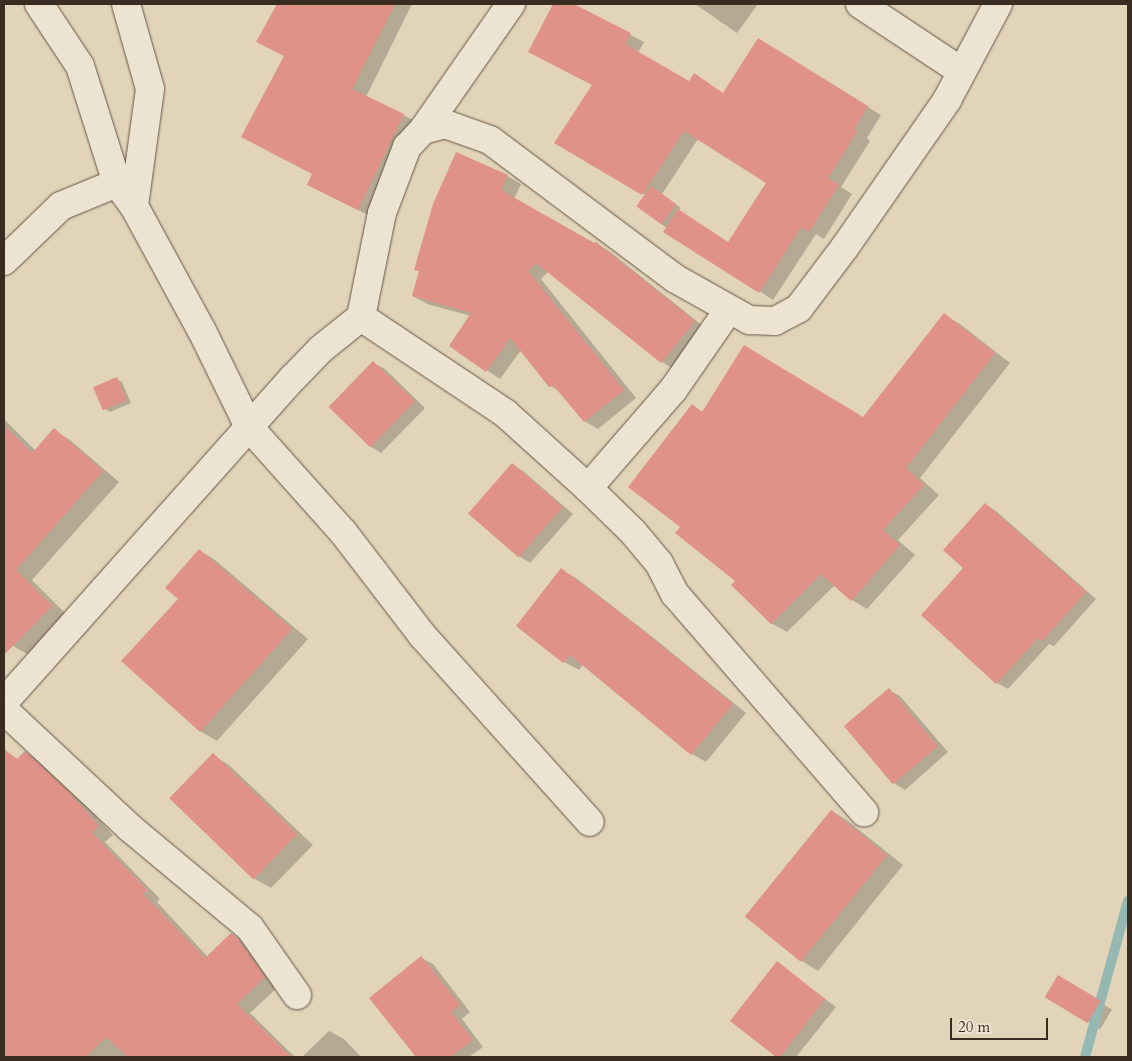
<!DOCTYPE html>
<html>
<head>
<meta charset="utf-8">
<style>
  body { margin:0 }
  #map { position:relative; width:1132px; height:1061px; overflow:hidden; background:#e2d4b8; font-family:Cardo,serif }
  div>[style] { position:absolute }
  .shadow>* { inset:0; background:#0003; transform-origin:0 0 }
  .stream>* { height:10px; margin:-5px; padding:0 5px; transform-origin:5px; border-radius:5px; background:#95b8b3 }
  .building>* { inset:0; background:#e09188; transform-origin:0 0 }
  .roads { filter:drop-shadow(0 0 1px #635646) drop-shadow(0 0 1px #635646) }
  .street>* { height:28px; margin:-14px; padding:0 14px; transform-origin:14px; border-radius:14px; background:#ece3d1 }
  span { translate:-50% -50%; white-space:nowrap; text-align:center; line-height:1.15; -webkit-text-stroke:4px #ece3d1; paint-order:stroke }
  .frame { position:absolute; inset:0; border:5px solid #392c20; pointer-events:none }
  .scale { position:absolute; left:950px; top:1018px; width:98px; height:22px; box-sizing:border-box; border:2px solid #392c20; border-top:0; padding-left:6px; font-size:15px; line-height:18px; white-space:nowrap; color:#392c20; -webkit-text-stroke:4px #ece3d1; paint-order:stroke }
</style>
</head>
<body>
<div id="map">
  <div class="shadow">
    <i style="clip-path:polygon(279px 4px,412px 4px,366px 97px,417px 122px,372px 217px,308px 185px,314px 174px,286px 56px,258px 41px)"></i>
    <i style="clip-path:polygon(evenodd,555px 4px,572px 4px,644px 42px,638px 53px,689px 83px,724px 94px,772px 48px,881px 115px,867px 138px,870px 141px,841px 187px,852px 194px,824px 239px,816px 234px,773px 300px,661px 224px,645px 195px,556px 142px,593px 85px,530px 51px,555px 4px,698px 139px,767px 183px,729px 243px,678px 211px,681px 208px,662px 194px,698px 139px)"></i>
    <i style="clip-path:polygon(695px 4px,758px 4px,737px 33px)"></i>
    <i style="clip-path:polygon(507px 176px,521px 184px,514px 199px,609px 251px,708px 330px,675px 370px,662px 362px,549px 271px,541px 279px,636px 398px,598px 429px,584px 421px,561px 392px,550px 386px,521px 350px,500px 379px,450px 345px,471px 316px,427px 304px,413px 296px,420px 272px,415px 269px)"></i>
    <i style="clip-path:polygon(944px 315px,960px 324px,1010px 363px,920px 478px,939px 495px,898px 540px,915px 555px,867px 609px,852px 600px,835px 585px,787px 632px,771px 623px,737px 581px,682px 527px,692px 406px,703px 412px,864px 419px)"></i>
    <i style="clip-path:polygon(374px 363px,385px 369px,425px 408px,381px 453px,370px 446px,330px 407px)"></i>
    <i style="clip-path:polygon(117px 379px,122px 382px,131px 403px,110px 412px,105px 409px)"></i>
    <i style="clip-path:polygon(4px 419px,36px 451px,54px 430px,70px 440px,119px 482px,32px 580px,68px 616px,29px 655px,13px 646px,4px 637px)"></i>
    <i style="clip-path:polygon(512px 464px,523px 471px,573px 514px,530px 563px,519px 556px)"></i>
    <i style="clip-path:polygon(985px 504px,996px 511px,1096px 599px,1054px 646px,1049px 644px,1008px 689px,997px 683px,965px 568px)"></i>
    <i style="clip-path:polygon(199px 550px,215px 560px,308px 639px,217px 741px,200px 731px)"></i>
    <i style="clip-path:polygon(561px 570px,576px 578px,650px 635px,746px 713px,706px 762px,692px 754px,583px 665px,579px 670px,564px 662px,517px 626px)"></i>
    <i style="clip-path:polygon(889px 690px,900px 696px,948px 752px,905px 790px,894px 783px,846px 727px)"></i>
    <i style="clip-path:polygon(25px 752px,39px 760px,80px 799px,113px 835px,105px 842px,160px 899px,157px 902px,208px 957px,231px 934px,246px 943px,279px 986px,250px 1013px,295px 1057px,30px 1057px,13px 1041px,4px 1051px,4px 974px,17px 960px,17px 940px,4px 930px,4px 757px,7px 753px,18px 759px)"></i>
    <i style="clip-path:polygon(213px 755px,229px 765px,313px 845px,271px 888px,255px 879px)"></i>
    <i style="clip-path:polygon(832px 811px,848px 821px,903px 865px,818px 971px,802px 961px,746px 917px)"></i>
    <i style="clip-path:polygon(422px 958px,433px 964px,470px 1012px,462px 1019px,483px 1047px,469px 1057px,418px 1057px,371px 998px)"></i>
    <i style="clip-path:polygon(777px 963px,836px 1007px,796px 1057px,778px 1057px,732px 1021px)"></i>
    <i style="left:1058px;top:977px;width:63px;height:23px;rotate:31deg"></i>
    <i style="clip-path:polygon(329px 1031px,344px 1039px,361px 1057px,302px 1057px)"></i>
  </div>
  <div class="stream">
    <i style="left:1085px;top:1057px;width:162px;rotate:-74.6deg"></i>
  </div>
  <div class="building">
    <i style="clip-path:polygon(277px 4px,395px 4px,352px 89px,404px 114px,358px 210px,307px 185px,312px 174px,241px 137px,284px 56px,256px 42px)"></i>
    <i style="clip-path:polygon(553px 4px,574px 4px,631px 33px,625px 44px,689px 81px,694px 73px,723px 93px,758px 38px,868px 106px,854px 129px,857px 132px,828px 178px,839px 185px,809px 232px,801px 227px,759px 293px,663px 232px,678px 209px,728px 242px,766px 183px,684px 131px,642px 195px,554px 143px,592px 85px,528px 52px)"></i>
    <i style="clip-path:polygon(456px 152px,508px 175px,501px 190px,594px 243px,596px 242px,695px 321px,661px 363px,536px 263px,528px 271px,624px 390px,584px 422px,553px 385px,549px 387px,510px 338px,486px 372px,449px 346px,471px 313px,412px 296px,419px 271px,414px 270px,433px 204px)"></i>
    <i style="left:651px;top:186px;width:31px;height:25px;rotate:36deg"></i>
    <i style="clip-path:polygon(944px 313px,995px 353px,906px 468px,924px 485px,883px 530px,900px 545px,851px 601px,821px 574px,771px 624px,731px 585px,735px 581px,675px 533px,680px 527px,628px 487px,692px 404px,702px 412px,744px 345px,863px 417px)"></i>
    <i style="left:373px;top:361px;width:58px;height:64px;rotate:44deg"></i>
    <i style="left:117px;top:377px;width:25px;height:26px;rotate:67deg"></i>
    <i style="clip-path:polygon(4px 425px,32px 453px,54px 428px,103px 471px,16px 570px,52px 606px,4px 655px)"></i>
    <i style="left:512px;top:463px;width:67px;height:67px;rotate:41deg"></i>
    <i style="clip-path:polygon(985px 503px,1086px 592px,1042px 641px,1038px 638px,996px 684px,921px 615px,963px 568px,943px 550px)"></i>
    <i style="clip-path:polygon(199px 549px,292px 629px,200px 732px,121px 661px,178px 599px,165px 588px)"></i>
    <i style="clip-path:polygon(561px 568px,636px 625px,733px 704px,691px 755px,570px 655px,563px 663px,516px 626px)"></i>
    <i style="left:889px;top:688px;width:76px;height:59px;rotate:50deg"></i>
    <i style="clip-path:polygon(4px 749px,17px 759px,25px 751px,66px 789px,99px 826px,92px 833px,147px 890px,143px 894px,205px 958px,231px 933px,238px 939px,265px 977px,237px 1004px,291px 1057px,128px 1057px,106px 1037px,86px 1057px,4px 1057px)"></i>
    <i style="left:213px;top:753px;width:117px;height:63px;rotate:44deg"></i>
    <i style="left:831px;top:810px;width:72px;height:137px;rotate:39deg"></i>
    <i style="clip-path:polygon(421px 956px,460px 1005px,451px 1012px,473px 1040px,450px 1057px,416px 1057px,369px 998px)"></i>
    <i style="clip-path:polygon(777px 961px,825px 999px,780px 1057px,776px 1057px,730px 1021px)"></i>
    <i style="left:1058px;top:975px;width:50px;height:26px;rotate:31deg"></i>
  </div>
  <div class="roads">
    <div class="street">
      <i style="left:39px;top:4px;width:74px;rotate:56.5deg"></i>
      <i style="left:80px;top:66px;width:123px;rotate:72.5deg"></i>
      <i style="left:117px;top:183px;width:29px;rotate:54deg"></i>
      <i style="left:134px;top:206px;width:142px;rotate:61.5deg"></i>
      <i style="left:202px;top:331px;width:107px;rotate:63.9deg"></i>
      <i style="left:249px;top:427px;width:141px;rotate:48.2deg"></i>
      <i style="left:343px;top:532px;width:130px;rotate:52.5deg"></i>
      <i style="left:422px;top:635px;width:251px;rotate:48.1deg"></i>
      <i style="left:126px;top:4px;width:88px;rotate:74.2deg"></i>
      <i style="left:150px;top:89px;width:118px;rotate:97.8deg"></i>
      <i style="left:860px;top:4px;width:121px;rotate:33.6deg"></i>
      <i style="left:423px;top:130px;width:154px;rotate:-55.1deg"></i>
      <i style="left:4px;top:261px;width:79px;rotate:-44deg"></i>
      <i style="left:61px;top:206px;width:61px;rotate:-22.3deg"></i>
      <i style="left:361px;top:317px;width:173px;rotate:33.7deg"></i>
      <i style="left:505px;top:413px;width:112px;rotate:42.1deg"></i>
      <i style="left:588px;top:488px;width:63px;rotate:44.4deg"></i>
      <i style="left:633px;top:532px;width:40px;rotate:50deg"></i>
      <i style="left:659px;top:563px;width:35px;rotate:63deg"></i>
      <i style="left:675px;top:594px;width:289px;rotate:49.1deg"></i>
      <i style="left:588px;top:488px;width:130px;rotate:-49.1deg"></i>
      <i style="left:673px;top:390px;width:98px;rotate:-55.3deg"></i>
      <i style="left:4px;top:702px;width:434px;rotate:-48.3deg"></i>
      <i style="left:293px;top:378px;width:40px;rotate:-46deg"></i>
      <i style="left:321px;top:349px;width:51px;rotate:-38.7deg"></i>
      <i style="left:361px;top:317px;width:106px;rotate:-78.6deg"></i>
      <i style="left:382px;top:213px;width:71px;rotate:-69.3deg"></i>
      <i style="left:407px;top:147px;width:23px;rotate:-47deg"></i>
      <i style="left:423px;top:130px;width:23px;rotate:-15deg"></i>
      <i style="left:445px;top:124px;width:48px;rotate:19.6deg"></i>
      <i style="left:490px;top:140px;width:232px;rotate:36.8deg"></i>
      <i style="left:676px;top:279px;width:84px;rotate:29.3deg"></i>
      <i style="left:749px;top:320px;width:26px;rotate:2deg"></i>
      <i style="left:775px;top:321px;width:27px;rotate:-28deg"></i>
      <i style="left:799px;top:308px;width:76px;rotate:-53deg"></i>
      <i style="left:845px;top:247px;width:179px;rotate:-55.2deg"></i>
      <i style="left:947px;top:100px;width:109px;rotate:-62deg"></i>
      <i style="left:4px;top:710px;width:173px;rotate:43.1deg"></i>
      <i style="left:130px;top:828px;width:156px;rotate:39.8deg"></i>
      <i style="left:250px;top:928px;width:82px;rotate:55deg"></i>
    </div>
  </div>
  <div class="frame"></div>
  <div class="scale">20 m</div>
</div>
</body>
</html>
